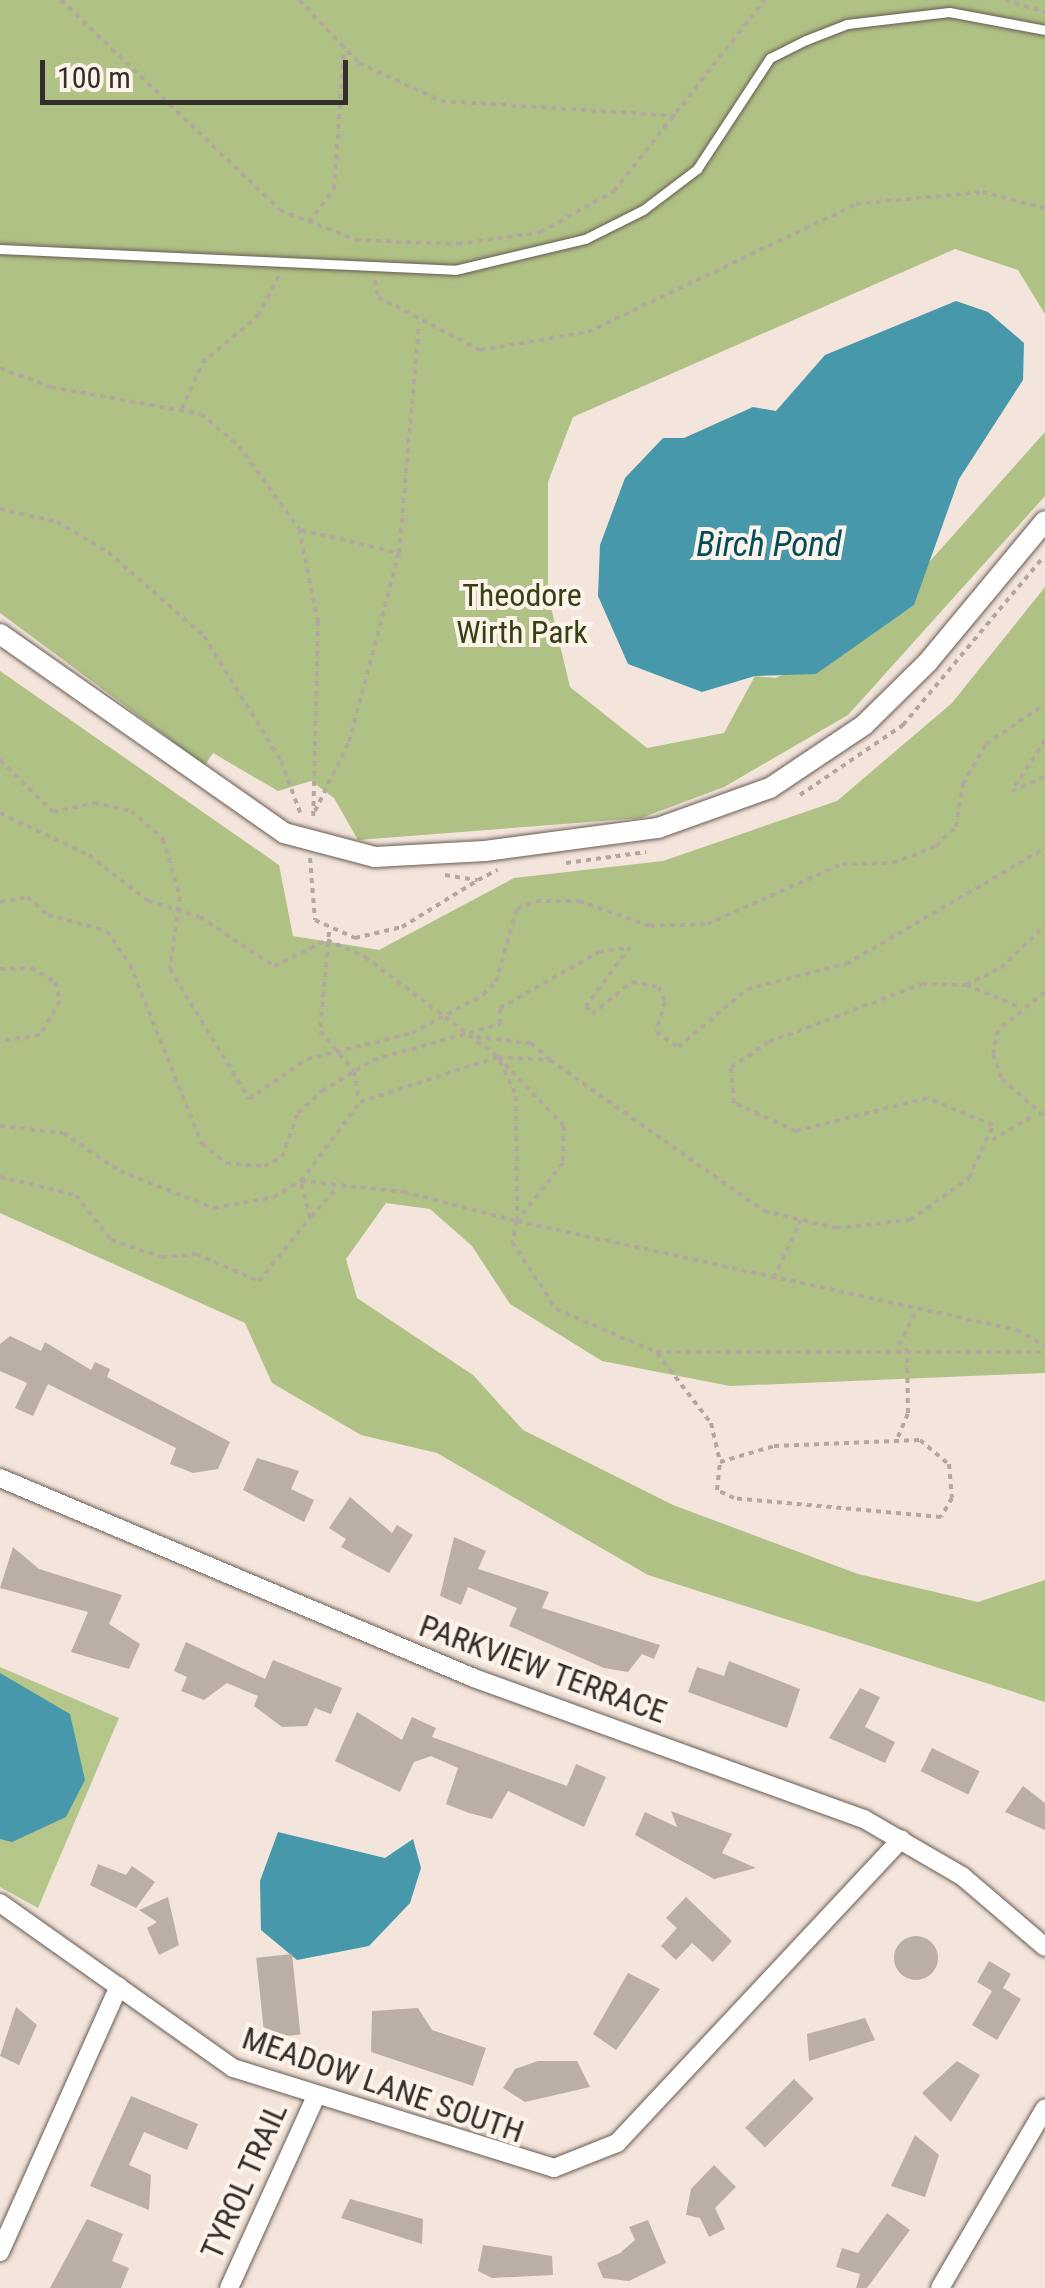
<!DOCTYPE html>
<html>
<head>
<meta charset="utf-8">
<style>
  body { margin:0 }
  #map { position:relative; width:1045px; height:2288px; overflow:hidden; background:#f3e5db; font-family:"Roboto Condensed",sans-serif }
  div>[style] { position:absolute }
  .green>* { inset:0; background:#b5c68b }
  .forest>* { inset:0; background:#b0c185 }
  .water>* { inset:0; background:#4798aa }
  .building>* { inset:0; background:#bbafa5; transform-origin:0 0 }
  .round { border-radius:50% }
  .path>* { height:4px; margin-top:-2px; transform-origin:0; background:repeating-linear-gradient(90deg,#b3a8a0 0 5px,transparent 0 10px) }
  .roads { filter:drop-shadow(0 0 2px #685c54) drop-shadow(0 0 2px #685c54) }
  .service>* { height:9px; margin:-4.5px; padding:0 4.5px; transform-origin:4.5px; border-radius:4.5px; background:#fff }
  .minor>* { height:18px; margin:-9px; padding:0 9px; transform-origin:9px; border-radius:9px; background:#fff }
  .tertiary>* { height:20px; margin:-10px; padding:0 10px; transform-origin:10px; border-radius:10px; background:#fff }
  span { translate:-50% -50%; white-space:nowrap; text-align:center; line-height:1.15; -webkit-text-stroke:8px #fef3eb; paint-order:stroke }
  .park-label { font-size:32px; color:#354013 }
  .street-label { font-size:32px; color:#332e2a }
  .water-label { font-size:35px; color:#014d5a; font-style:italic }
  .scale { position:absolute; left:40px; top:60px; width:308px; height:45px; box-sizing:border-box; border:5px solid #332e2a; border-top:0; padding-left:12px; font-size:30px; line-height:35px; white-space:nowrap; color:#332e2a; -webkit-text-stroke:8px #fef3eb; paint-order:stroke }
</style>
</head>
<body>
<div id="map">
  <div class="green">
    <i style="clip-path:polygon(0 1667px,119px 1718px,38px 1908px,0 1887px)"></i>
  </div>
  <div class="forest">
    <i style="clip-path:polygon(0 0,1045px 0,1045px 314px,1018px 270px,955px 249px,573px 417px,548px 482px,548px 595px,570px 687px,647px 748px,724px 733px,755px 676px,775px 678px,852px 647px,914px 605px,923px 569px,1045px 432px,1045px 496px,848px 715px,724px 787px,641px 818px,358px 840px,334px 798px,311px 781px,278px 791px,213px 753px,205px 765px,0 613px)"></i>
    <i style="clip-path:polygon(1045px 587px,1045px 1373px,730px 1386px,602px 1361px,510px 1304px,472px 1246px,430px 1209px,386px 1203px,346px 1259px,357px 1298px,473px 1375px,523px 1430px,673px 1505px,858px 1574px,978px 1602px,1045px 1580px,1045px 1702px,648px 1575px,437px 1453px,361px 1435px,272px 1383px,245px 1323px,0 1213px,0 671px,279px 865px,293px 936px,379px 950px,514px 878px,663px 861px,837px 801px,952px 703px)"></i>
  </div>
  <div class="water">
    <i style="clip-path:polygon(956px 301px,988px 312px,1024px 343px,1023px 380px,959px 479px,914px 605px,816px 674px,755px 676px,702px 692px,628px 664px,598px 596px,600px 545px,625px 478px,663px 438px,684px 438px,753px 407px,776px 411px,825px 355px)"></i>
    <i style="clip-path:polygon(0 1673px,70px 1714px,85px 1780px,66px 1817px,12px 1842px,0 1839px)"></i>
    <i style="clip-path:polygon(278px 1832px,385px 1858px,413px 1839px,421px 1868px,410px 1903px,369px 1946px,297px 1960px,261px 1930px,260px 1881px)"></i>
  </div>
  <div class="building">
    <i style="clip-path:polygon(10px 1336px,41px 1351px,45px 1342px,91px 1370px,95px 1362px,110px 1369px,107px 1377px,230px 1442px,218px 1469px,193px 1473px,170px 1464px,176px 1448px,48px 1384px,33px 1416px,15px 1408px,27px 1383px,0 1371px,0 1344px)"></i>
    <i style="clip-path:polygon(257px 1458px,299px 1471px,291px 1489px,314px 1500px,304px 1522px,243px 1490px)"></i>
    <i style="clip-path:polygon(350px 1497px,392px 1533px,397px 1525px,413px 1535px,389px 1573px,341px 1547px,346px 1539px,329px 1528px)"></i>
    <i style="clip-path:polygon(454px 1537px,486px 1551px,478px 1569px,549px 1592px,542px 1608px,660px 1645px,654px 1659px,642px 1654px,628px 1672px,604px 1668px,509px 1626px,517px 1608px,468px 1587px,461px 1605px,440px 1596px)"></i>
    <i style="clip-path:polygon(13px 1547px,39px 1569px,122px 1595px,109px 1624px,140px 1644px,129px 1669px,71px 1652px,88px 1612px,0 1588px)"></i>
    <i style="clip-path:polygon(186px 1642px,265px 1679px,273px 1660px,342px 1688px,331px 1714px,315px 1708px,307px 1726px,282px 1727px,254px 1706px,258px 1696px,227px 1683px,204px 1700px,181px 1691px,187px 1677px,174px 1671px)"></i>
    <i style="clip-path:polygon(729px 1661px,800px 1689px,787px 1728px,688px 1692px,697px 1667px,724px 1676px)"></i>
    <i style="clip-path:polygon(860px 1688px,880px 1697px,865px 1727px,895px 1742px,885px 1763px,829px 1738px)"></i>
    <i style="clip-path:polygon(357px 1712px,402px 1740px,412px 1717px,436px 1728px,432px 1737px,567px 1786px,576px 1764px,606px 1777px,584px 1827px,508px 1791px,492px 1819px,469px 1813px,446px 1804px,458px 1768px,431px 1756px,414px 1762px,400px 1792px,335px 1761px)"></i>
    <i style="left:932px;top:1748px;width:53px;height:26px;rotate:26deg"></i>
    <i style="clip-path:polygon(1023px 1786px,1045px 1803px,1045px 1830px,1005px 1812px)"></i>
    <i style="clip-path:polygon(671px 1811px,732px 1834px,722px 1853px,756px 1868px,714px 1879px,635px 1835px,645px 1812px,677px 1827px)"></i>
    <i style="clip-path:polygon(98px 1864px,126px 1875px,132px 1866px,155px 1882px,136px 1908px,90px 1885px)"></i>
    <i style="clip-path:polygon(168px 1897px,179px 1945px,159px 1955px,147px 1928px,157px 1922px,139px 1910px)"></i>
    <i style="clip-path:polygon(686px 1897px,732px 1941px,713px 1962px,692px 1943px,676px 1960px,661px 1946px,677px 1928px,666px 1918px)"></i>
    <i class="round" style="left:894px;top:1936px;width:44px;height:44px"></i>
    <i style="left:292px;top:1954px;width:81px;height:36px;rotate:84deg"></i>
    <i style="clip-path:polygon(989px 1961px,1011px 1974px,1003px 1988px,1021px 1999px,997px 2040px,972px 2025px,992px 1991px,977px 1982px)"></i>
    <i style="clip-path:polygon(628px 1973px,660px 1989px,616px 2050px,593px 2034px)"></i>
    <i style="clip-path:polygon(16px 2007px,37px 2025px,19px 2065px,0 2056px)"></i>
    <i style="clip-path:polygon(418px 2008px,432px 2030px,486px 2048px,473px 2086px,371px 2052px,372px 2011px)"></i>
    <i style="clip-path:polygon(865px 2018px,875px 2040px,809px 2061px,807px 2034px)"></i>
    <i style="clip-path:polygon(538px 2061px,577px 2061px,590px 2087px,525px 2102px,503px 2088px,515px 2069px)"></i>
    <i style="clip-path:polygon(957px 2061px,980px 2075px,951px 2122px,922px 2093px)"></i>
    <i style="left:794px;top:2079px;width:28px;height:69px;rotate:45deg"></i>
    <i style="clip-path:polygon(131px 2096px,198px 2124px,187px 2150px,144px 2132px,129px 2165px,151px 2175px,149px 2210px,90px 2186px)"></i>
    <i style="clip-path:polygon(915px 2135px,939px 2155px,925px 2197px,891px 2186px)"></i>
    <i style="clip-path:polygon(714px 2165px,736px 2187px,715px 2208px,725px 2229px,709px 2237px,700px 2218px,686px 2215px,691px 2189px)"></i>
    <i style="clip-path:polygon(350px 2199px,423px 2219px,422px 2244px,341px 2218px)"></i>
    <i style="clip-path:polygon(887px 2213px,910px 2230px,867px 2288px,856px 2288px,860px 2274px,836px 2267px,842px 2248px,858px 2253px)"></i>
    <i style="clip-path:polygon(87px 2219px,123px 2234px,112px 2261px,129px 2268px,121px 2288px,50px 2288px)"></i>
    <i style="clip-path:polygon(648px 2220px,666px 2263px,629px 2281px,603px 2278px,597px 2263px,620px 2253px,635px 2240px,629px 2227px)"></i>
    <i style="clip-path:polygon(483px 2245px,552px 2256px,553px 2275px,492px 2278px,478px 2271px)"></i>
  </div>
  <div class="path">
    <i style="left:61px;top:0;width:303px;rotate:43.8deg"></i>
    <i style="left:280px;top:210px;width:82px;rotate:21.5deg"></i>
    <i style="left:356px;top:240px;width:102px;rotate:2.2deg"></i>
    <i style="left:458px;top:244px;width:84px;rotate:-8.2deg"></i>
    <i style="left:541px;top:232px;width:84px;rotate:-29.3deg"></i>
    <i style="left:614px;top:191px;width:243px;rotate:-51.7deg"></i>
    <i style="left:299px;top:0;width:87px;rotate:46.4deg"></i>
    <i style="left:359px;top:63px;width:90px;rotate:24.9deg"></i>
    <i style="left:441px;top:101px;width:237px;rotate:3.6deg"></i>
    <i style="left:1005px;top:0;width:42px;rotate:16.7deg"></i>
    <i style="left:309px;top:222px;width:41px;rotate:-52.9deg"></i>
    <i style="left:334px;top:189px;width:143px;rotate:-86deg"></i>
    <i style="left:375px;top:280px;width:17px;rotate:80deg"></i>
    <i style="left:378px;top:297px;width:115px;rotate:27.5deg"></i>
    <i style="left:480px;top:350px;width:109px;rotate:-9.5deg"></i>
    <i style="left:588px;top:332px;width:297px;rotate:-25.5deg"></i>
    <i style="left:856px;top:204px;width:127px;rotate:-5.4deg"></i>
    <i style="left:982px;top:192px;width:65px;rotate:14.3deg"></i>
    <i style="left:0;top:368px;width:54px;rotate:20.4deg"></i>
    <i style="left:51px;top:387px;width:152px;rotate:10.2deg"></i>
    <i style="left:201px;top:414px;width:50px;rotate:40.1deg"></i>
    <i style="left:239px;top:446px;width:102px;rotate:54.1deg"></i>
    <i style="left:299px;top:529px;width:94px;rotate:78.3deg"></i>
    <i style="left:318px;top:621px;width:198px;rotate:91.4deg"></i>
    <i style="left:182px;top:409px;width:50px;rotate:-66.5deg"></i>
    <i style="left:202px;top:363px;width:73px;rotate:-40deg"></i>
    <i style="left:258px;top:316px;width:47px;rotate:-62.4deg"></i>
    <i style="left:0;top:509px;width:58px;rotate:12.8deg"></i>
    <i style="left:57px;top:522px;width:59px;rotate:30.5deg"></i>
    <i style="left:108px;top:552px;width:128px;rotate:41.2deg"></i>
    <i style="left:204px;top:636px;width:147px;rotate:58.4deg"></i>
    <i style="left:281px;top:761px;width:58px;rotate:69.7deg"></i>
    <i style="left:301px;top:530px;width:101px;rotate:13.2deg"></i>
    <i style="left:1045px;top:740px;width:61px;rotate:122.9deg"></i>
    <i style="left:1012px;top:791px;width:36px;rotate:-24deg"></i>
    <i style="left:0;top:760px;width:74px;rotate:44.5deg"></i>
    <i style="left:53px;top:812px;width:42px;rotate:-12.4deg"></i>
    <i style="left:94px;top:803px;width:38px;rotate:12deg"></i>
    <i style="left:131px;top:811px;width:43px;rotate:41.2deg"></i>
    <i style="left:163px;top:839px;width:60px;rotate:73.7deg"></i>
    <i style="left:180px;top:897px;width:73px;rotate:97.9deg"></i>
    <i style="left:170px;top:969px;width:152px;rotate:58.7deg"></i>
    <i style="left:249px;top:1099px;width:70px;rotate:-34.6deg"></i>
    <i style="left:307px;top:1059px;width:108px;rotate:-13.9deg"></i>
    <i style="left:412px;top:1033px;width:81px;rotate:-28.2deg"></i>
    <i style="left:483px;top:995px;width:18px;rotate:-45deg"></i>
    <i style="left:496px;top:982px;width:76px;rotate:-74deg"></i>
    <i style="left:517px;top:909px;width:21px;rotate:-23deg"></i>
    <i style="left:536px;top:901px;width:43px"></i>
    <i style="left:579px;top:901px;width:75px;rotate:19.4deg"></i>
    <i style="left:650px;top:926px;width:57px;rotate:-2deg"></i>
    <i style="left:707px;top:924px;width:148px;rotate:-24deg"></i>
    <i style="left:842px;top:864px;width:51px;rotate:-1.1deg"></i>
    <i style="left:893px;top:863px;width:46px;rotate:-21.6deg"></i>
    <i style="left:936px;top:846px;width:28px;rotate:-44deg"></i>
    <i style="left:956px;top:827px;width:44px;rotate:-80.8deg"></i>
    <i style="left:963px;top:784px;width:46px;rotate:-60.1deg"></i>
    <i style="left:986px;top:744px;width:71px;rotate:-34.1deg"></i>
    <i style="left:800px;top:795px;width:125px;rotate:-34.2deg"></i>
    <i style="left:903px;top:725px;width:215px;rotate:-50.1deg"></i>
    <i style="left:315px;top:811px;width:77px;rotate:-63.8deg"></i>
    <i style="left:349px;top:742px;width:196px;rotate:-75.2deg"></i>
    <i style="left:399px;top:553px;width:231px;rotate:-85deg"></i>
    <i style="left:0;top:813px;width:98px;rotate:25.3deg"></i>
    <i style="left:89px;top:855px;width:75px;rotate:37.9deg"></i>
    <i style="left:148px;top:901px;width:54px;rotate:17.1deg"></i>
    <i style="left:200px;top:917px;width:89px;rotate:33.5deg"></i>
    <i style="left:274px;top:966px;width:59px;rotate:-26.1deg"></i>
    <i style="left:310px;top:858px;width:62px;rotate:85.4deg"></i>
    <i style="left:315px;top:920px;width:44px;rotate:24.2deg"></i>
    <i style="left:355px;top:938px;width:48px;rotate:-13.2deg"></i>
    <i style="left:402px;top:927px;width:89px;rotate:-31.7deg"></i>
    <i style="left:566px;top:863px;width:81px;rotate:-7.8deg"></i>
    <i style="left:445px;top:875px;width:33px;rotate:9deg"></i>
    <i style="left:478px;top:880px;width:22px;rotate:-27deg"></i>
    <i style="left:0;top:902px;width:27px;rotate:-10deg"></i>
    <i style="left:27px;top:897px;width:28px;rotate:41deg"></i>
    <i style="left:48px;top:915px;width:61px;rotate:15.2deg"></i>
    <i style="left:107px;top:931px;width:41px;rotate:55.9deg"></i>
    <i style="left:130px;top:965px;width:193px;rotate:68.1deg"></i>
    <i style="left:202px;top:1144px;width:31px;rotate:38deg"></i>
    <i style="left:226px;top:1163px;width:38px;rotate:5deg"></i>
    <i style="left:264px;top:1166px;width:20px;rotate:-27deg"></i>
    <i style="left:282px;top:1157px;width:47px;rotate:-70deg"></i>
    <i style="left:298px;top:1113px;width:33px;rotate:-43deg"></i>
    <i style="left:322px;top:1091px;width:60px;rotate:-31.3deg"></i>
    <i style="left:373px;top:1060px;width:132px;rotate:-15.8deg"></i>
    <i style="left:500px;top:1024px;width:16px;rotate:-90deg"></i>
    <i style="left:500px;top:1008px;width:114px;rotate:-29.5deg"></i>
    <i style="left:599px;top:952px;width:31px;rotate:-9deg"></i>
    <i style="left:630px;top:947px;width:74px;rotate:126.7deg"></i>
    <i style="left:586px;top:1006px;width:10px;rotate:53deg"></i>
    <i style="left:592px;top:1014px;width:51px;rotate:-38.7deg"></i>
    <i style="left:632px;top:982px;width:27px;rotate:10deg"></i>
    <i style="left:659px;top:987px;width:16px;rotate:68deg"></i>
    <i style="left:665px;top:1002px;width:31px;rotate:107deg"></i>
    <i style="left:656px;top:1032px;width:27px;rotate:34deg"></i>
    <i style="left:678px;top:1047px;width:90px;rotate:-40deg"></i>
    <i style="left:747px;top:989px;width:102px;rotate:-14.2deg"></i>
    <i style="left:846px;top:964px;width:230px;rotate:-30.2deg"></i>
    <i style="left:329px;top:932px;width:99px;rotate:95.2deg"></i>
    <i style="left:320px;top:1031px;width:52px;rotate:49.6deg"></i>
    <i style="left:354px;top:1071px;width:30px;rotate:81deg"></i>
    <i style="left:327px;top:940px;width:42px;rotate:24.1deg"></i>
    <i style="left:365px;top:957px;width:166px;rotate:36.9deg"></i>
    <i style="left:498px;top:1057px;width:95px;rotate:46.3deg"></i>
    <i style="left:564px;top:1126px;width:37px;rotate:92deg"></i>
    <i style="left:563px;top:1163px;width:74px;rotate:128.4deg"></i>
    <i style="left:0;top:969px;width:31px;rotate:-2deg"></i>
    <i style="left:31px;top:968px;width:28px;rotate:30deg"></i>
    <i style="left:55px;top:982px;width:20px;rotate:75deg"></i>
    <i style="left:60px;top:1001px;width:39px;rotate:120deg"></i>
    <i style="left:40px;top:1035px;width:40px;rotate:171.5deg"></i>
    <i style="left:966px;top:985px;width:55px;rotate:22.4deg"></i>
    <i style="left:1045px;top:992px;width:60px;rotate:141deg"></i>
    <i style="left:998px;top:1030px;width:25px;rotate:102deg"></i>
    <i style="left:993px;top:1054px;width:27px;rotate:70deg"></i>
    <i style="left:1002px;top:1079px;width:57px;rotate:41.5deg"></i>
    <i style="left:476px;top:1037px;width:55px;rotate:6.2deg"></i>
    <i style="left:531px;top:1043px;width:25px;rotate:42deg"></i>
    <i style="left:500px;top:1061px;width:38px;rotate:65deg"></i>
    <i style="left:516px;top:1096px;width:122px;rotate:89.5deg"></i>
    <i style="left:0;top:1126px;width:63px;rotate:6.3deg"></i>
    <i style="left:63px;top:1133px;width:69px;rotate:33.7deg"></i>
    <i style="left:120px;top:1171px;width:101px;rotate:21.5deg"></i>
    <i style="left:214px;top:1208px;width:61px;rotate:-10.4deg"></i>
    <i style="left:274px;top:1197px;width:31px;rotate:-31deg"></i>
    <i style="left:301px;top:1181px;width:99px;rotate:-53.2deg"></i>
    <i style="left:360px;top:1102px;width:145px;rotate:-18.1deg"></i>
    <i style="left:498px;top:1057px;width:52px;rotate:3.3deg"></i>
    <i style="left:550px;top:1060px;width:262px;rotate:35.2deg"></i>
    <i style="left:764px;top:1211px;width:74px;rotate:13.3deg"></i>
    <i style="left:836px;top:1228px;width:74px;rotate:-6.2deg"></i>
    <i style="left:910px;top:1220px;width:72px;rotate:-35.4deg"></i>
    <i style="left:969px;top:1178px;width:58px;rotate:-65.6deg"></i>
    <i style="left:993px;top:1125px;width:71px;rotate:-157.8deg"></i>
    <i style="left:927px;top:1098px;width:135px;rotate:165.9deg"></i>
    <i style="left:796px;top:1131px;width:68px;rotate:-155.7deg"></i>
    <i style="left:734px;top:1103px;width:36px;rotate:-95deg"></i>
    <i style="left:731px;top:1067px;width:45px;rotate:-33.3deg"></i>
    <i style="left:769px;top:1042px;width:164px;rotate:-20.8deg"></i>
    <i style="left:922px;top:984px;width:44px;rotate:1.3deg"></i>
    <i style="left:966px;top:985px;width:39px;rotate:-26deg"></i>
    <i style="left:1001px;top:968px;width:62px;rotate:-44.3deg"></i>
    <i style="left:992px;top:1140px;width:50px;rotate:-30.2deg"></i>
    <i style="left:0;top:1177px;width:78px;rotate:13.3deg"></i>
    <i style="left:76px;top:1195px;width:57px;rotate:52.1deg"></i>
    <i style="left:111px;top:1240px;width:54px;rotate:18.4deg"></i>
    <i style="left:162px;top:1257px;width:34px;rotate:-5deg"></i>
    <i style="left:196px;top:1254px;width:69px;rotate:23.2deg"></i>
    <i style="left:259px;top:1281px;width:81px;rotate:-51deg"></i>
    <i style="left:310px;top:1218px;width:38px;rotate:-104deg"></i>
    <i style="left:301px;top:1181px;width:104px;rotate:6.1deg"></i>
    <i style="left:404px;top:1192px;width:117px;rotate:14.4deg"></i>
    <i style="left:517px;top:1221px;width:22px;rotate:103deg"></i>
    <i style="left:512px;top:1242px;width:80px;rotate:56.7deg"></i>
    <i style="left:556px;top:1309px;width:109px;rotate:23.3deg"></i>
    <i style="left:656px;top:1352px;width:389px"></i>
    <i style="left:311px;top:1217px;width:35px;rotate:-49deg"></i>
    <i style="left:517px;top:1221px;width:512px;rotate:12.3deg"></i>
    <i style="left:1017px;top:1330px;width:32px;rotate:30deg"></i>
    <i style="left:774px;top:1278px;width:64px;rotate:-65deg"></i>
    <i style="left:899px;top:1345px;width:40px;rotate:-63.4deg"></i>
    <i style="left:657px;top:1353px;width:88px;rotate:52.4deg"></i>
    <i style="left:711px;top:1423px;width:40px;rotate:77deg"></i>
    <i style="left:720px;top:1462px;width:56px;rotate:-16.5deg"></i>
    <i style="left:774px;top:1446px;width:146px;rotate:-2.4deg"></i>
    <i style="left:920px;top:1440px;width:38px;rotate:40deg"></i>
    <i style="left:949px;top:1464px;width:34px;rotate:85deg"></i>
    <i style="left:952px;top:1498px;width:22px;rotate:120deg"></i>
    <i style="left:941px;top:1517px;width:208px;rotate:-174.8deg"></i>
    <i style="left:734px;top:1498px;width:19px;rotate:-155deg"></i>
    <i style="left:717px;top:1490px;width:28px;rotate:-84deg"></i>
    <i style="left:898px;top:1437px;width:26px;rotate:-67deg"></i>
    <i style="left:908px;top:1413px;width:66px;rotate:-90.9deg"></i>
  </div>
  <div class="roads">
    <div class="service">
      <i style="left:0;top:249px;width:455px;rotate:2.6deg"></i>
      <i style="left:455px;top:270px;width:134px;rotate:-13.4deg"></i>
      <i style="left:585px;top:239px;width:65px;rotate:-26.6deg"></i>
      <i style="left:643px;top:210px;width:68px;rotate:-37.2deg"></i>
      <i style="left:697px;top:169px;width:133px;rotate:-56.7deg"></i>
      <i style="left:770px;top:58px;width:40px;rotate:-26.6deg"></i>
      <i style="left:806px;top:40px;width:44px;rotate:-21.3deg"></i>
      <i style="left:847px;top:24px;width:103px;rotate:-6.7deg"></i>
      <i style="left:949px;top:12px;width:98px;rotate:10.6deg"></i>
    </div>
    <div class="minor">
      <i style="left:0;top:1478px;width:514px;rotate:22.88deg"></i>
      <i style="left:474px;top:1678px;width:415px;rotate:19.9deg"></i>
      <i style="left:864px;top:1819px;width:113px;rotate:30.2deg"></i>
      <i style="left:962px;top:1876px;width:109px;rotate:40.5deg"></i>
      <i style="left:0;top:1903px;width:286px;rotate:35.3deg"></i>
      <i style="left:233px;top:2068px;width:336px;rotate:17.3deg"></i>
      <i style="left:554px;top:2168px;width:68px;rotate:-21.6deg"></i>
      <i style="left:617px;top:2143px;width:416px;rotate:-46.9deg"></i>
      <i style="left:0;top:2252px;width:291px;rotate:-65.9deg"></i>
      <i style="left:229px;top:2288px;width:209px;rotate:-65.6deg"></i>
      <i style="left:940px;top:2288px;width:208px;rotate:-59.7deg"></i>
    </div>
    <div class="tertiary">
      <i style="left:0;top:634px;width:347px;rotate:35deg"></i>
      <i style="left:284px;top:833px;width:94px;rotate:14.8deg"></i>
      <i style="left:375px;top:857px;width:110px;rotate:-3.1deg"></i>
      <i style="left:485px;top:851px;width:175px;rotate:-7.6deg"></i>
      <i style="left:658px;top:828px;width:119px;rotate:-19.7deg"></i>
      <i style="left:770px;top:788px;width:113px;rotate:-33.8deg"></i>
      <i style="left:864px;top:725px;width:90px;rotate:-44.5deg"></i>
      <i style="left:928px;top:662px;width:183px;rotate:-50.3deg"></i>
    </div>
  </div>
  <div class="park-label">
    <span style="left:522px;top:614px">Theodore<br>Wirth Park</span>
  </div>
  <div class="street-label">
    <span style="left:543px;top:1669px;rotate:20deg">PARKVIEW TERRACE</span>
    <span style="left:383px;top:2085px;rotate:19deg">MEADOW LANE SOUTH</span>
    <span style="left:244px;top:2181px;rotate:-66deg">TYROL TRAIL</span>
  </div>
  <div class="water-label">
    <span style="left:769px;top:545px">Birch Pond</span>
  </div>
  <div class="scale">100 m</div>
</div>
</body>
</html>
